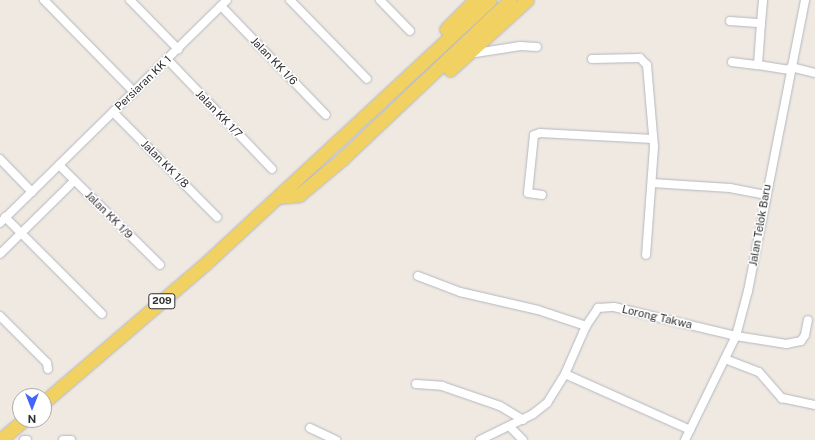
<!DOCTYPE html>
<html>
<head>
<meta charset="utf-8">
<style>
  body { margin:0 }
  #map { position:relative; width:815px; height:440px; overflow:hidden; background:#efe9e1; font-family:"Public Sans",sans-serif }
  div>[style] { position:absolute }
  .roads { filter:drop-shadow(0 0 1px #b4b7c1) drop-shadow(0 0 1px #b4b7c1) }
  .street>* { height:8px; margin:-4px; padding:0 4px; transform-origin:4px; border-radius:4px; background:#fff }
  .primary>* { height:13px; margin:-6.5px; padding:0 6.5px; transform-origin:6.5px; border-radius:6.5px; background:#f2d163 }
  span { translate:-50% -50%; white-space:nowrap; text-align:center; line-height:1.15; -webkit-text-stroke:3px #fff; paint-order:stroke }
  .shield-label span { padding:1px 3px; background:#fff; border:1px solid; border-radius:3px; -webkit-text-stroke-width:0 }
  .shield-label { font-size:10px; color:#2e2e2e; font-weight:700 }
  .street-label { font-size:11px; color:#2e2e2e }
  .north { position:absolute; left:12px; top:388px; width:40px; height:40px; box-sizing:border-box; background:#fff; border:1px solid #ababab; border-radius:50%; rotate:180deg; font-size:11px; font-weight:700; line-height:16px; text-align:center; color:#2e2e2e }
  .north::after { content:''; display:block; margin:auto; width:14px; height:18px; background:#4264fb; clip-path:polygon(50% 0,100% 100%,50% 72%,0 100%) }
</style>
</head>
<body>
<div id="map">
  <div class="roads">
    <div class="street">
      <i style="left:44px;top:0;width:129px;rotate:45.6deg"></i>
      <i style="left:130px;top:0;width:69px;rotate:45.6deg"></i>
      <i style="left:290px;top:0;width:110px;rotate:45.7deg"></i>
      <i style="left:380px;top:0;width:43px;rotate:45.9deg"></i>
      <i style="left:221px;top:6px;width:151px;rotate:46.1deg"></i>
      <i style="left:730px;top:21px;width:31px;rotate:4deg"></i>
      <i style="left:761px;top:23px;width:42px;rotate:94.1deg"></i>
      <i style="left:758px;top:65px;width:32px;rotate:9deg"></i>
      <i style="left:761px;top:23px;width:23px;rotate:-85deg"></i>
      <i style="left:469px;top:54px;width:52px;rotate:-8.9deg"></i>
      <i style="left:520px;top:46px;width:17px;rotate:3deg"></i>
      <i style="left:167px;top:59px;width:152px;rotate:46.3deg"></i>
      <i style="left:592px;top:59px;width:48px;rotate:-1.2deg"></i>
      <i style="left:640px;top:58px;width:10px;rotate:45deg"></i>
      <i style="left:647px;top:65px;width:82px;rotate:85.1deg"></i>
      <i style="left:654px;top:147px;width:108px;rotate:94.2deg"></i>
      <i style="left:732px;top:62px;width:26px;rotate:7deg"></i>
      <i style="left:791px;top:67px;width:25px;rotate:14deg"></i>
      <i style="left:113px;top:112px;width:148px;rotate:45.3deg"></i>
      <i style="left:0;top:159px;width:46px;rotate:45.9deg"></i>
      <i style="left:59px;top:165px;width:142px;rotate:44.7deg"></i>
      <i style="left:652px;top:183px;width:78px;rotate:3.7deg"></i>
      <i style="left:730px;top:188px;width:36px;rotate:11deg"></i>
      <i style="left:542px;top:195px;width:14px;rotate:-172deg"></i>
      <i style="left:528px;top:193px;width:58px;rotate:-84.1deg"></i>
      <i style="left:534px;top:135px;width:6px;rotate:-18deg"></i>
      <i style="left:540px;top:133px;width:113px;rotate:3deg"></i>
      <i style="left:5px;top:217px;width:137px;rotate:45deg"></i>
      <i style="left:0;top:223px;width:318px;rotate:-44.5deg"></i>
      <i style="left:0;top:254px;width:104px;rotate:-44.6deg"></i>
      <i style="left:418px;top:276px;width:45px;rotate:20.9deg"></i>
      <i style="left:460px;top:292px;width:80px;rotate:13deg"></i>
      <i style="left:538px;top:310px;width:51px;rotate:18.4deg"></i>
      <i style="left:0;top:316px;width:66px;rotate:45deg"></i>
      <i style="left:47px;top:363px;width:6px;rotate:81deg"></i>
      <i style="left:725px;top:359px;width:36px;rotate:21deg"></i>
      <i style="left:759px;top:372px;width:35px;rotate:49deg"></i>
      <i style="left:782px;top:398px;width:34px;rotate:12deg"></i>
      <i style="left:565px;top:374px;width:137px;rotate:24.1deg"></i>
      <i style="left:416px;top:384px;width:26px;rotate:4deg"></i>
      <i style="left:442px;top:386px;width:61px;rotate:19deg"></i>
      <i style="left:500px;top:406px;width:27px;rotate:31deg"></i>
      <i style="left:510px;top:427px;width:18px;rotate:45deg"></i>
      <i style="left:310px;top:428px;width:29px;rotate:25deg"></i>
      <i style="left:24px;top:440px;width:3px"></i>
      <i style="left:63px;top:440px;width:8px"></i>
      <i style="left:480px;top:440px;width:59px;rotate:-26.1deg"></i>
      <i style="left:533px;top:414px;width:18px;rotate:-38deg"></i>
      <i style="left:547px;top:403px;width:34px;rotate:-58deg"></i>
      <i style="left:565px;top:374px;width:52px;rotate:-66.4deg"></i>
      <i style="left:586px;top:326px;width:22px;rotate:-56deg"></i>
      <i style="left:598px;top:308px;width:16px;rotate:-4deg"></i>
      <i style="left:614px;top:307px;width:125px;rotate:13.4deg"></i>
      <i style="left:736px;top:336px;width:51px;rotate:9.1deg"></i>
      <i style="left:786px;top:344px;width:15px;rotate:-11deg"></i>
      <i style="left:801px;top:341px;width:7px;rotate:-56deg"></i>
      <i style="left:805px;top:335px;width:15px;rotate:-79deg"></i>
      <i style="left:685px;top:440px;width:116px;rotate:-63.9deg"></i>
      <i style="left:736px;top:336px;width:47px;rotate:-75.1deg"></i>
      <i style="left:748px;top:291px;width:297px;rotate:-78.9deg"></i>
    </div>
    <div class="primary">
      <i style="left:446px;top:29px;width:41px;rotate:-45deg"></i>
      <i style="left:450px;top:70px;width:104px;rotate:-42.3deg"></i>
      <i style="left:278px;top:197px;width:21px;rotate:-5deg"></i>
      <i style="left:299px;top:195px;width:56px;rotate:-39.9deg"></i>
      <i style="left:342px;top:159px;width:231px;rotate:-43.4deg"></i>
      <i style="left:44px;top:402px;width:212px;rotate:-40.6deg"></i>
      <i style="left:205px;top:264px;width:388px;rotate:-42.8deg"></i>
      <i style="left:0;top:440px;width:31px;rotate:-40deg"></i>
    </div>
  </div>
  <div class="shield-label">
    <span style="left:162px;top:301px">209</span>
  </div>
  <div class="street-label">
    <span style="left:274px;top:61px;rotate:46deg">Jalan KK 1/6</span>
    <span style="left:143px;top:83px;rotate:-44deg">Persiaran KK 1</span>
    <span style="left:219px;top:114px;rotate:46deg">Jalan KK 1/7</span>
    <span style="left:165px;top:164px;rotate:45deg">Jalan KK 1/8</span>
    <span style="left:109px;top:215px;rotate:45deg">Jalan KK 1/9</span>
    <span style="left:760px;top:225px;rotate:-80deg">Jalan Telok Baru</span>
    <span style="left:657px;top:317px;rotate:13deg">Lorong Takwa</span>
  </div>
  <div class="north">N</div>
</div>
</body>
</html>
